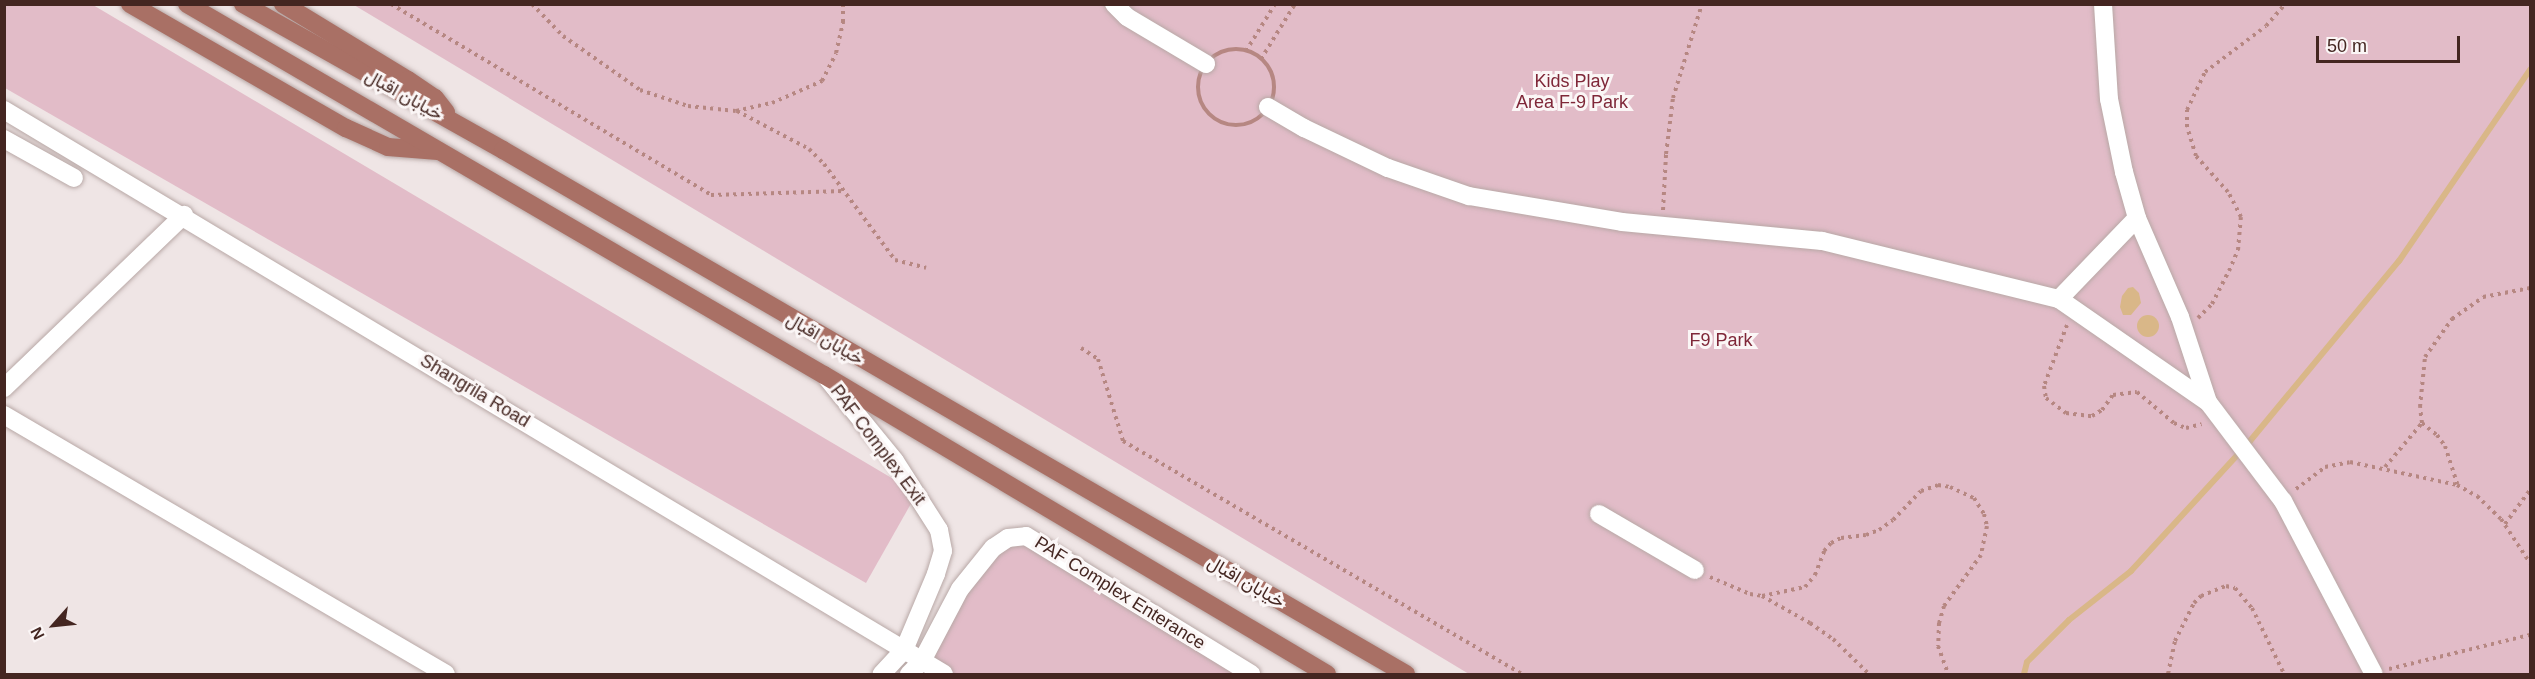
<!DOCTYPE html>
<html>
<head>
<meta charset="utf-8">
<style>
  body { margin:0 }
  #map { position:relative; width:2535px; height:679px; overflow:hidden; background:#efe5e5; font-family:Arial,Vazirmatn,sans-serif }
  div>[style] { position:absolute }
  .green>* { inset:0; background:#e2bcc8 }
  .water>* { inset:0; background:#d9b788 }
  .round { border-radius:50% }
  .stream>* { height:6px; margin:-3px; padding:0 3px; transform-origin:3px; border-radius:3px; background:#d9b788 }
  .path>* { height:4px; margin-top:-2px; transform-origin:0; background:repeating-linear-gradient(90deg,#b68782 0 3px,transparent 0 7.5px) }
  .path>.ring { margin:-2px; padding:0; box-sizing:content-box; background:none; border:4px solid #b68782; border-radius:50% }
  .roads { filter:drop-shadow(0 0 2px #b8a8a6) drop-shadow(0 0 2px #b8a8a6) }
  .minor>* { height:18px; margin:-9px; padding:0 9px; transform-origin:9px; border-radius:9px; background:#fff }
  .major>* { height:18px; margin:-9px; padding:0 9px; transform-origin:9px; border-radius:9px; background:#a97065 }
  span { translate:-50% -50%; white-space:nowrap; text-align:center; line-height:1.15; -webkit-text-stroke:6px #fbf6f6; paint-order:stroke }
  .park-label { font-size:18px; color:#7f2738 }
  .street-label { font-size:18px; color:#442621 }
  .frame { position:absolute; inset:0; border:6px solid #442621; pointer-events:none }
  .north { position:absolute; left:24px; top:595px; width:60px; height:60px; -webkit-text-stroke:4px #fbf6f6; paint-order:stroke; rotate:243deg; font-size:16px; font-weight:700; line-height:24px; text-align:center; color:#442621 }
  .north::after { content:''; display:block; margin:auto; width:21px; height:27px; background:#442621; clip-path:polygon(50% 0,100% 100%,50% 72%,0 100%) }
  .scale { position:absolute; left:2316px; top:36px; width:144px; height:27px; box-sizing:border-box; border:3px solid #442621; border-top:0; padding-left:8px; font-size:18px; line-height:21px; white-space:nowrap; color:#442621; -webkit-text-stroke:4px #fbf6f6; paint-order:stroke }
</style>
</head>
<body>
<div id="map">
  <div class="green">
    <i style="clip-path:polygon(5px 5px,93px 5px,917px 493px,866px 583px,5px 88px)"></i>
    <i style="clip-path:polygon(354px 5px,2530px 5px,2530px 674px,1469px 674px)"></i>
    <i style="clip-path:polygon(1026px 536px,1251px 674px,944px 674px,922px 661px,993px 548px)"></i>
  </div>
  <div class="water">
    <i style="clip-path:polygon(2133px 287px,2139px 293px,2141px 303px,2131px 315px,2123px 315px,2120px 307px,2122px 296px,2128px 288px)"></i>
    <i class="round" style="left:2137px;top:315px;width:22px;height:22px"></i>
  </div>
  <div class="stream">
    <i style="left:2024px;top:674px;width:12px;rotate:-76deg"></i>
    <i style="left:2027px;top:662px;width:59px;rotate:-45deg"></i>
    <i style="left:2069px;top:620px;width:79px;rotate:-38.3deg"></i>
    <i style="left:2131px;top:571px;width:176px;rotate:-47.5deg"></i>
    <i style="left:2250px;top:441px;width:234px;rotate:-50.4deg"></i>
    <i style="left:2399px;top:261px;width:232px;rotate:-55.6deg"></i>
  </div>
  <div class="path">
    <i style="left:391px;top:4px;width:373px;rotate:30.8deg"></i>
    <i style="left:711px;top:195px;width:133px;rotate:-1.7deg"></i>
    <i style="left:532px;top:4px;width:45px;rotate:45.9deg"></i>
    <i style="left:563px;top:36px;width:94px;rotate:35deg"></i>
    <i style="left:640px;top:90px;width:51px;rotate:18.4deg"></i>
    <i style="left:688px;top:106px;width:48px;rotate:5.9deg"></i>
    <i style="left:736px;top:111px;width:37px;rotate:-13deg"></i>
    <i style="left:772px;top:103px;width:55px;rotate:-23.7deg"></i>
    <i style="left:822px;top:81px;width:31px;rotate:-63deg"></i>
    <i style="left:836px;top:53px;width:32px;rotate:-77deg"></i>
    <i style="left:843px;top:22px;width:18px;rotate:-90deg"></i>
    <i class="ring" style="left:1198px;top:49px;width:72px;height:72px"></i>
    <i style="left:1246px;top:51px;width:55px;rotate:-58.3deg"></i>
    <i style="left:1261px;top:59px;width:65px;rotate:-58.3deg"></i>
    <i style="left:737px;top:111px;width:81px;rotate:27.8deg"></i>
    <i style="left:809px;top:149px;width:21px;rotate:45deg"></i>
    <i style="left:824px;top:164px;width:119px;rotate:53.5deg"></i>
    <i style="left:895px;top:260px;width:32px;rotate:14deg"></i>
    <i style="left:1663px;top:210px;width:56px;rotate:-86.9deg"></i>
    <i style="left:1666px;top:154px;width:56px;rotate:-82.9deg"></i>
    <i style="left:1673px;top:98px;width:98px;rotate:-72.9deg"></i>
    <i style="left:2198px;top:318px;width:20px;rotate:-45deg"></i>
    <i style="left:2212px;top:304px;width:37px;rotate:-63deg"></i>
    <i style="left:2229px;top:271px;width:23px;rotate:-67deg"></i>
    <i style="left:2238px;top:250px;width:33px;rotate:-85deg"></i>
    <i style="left:2241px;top:217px;width:28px;rotate:-117deg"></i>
    <i style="left:2228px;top:192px;width:48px;rotate:-131.6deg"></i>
    <i style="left:2196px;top:156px;width:30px;rotate:-107deg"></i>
    <i style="left:2187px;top:127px;width:17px;rotate:-90deg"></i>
    <i style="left:2187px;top:110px;width:42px;rotate:-64.7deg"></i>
    <i style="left:2205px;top:72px;width:76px;rotate:-37deg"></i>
    <i style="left:2266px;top:26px;width:29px;rotate:-49deg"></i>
    <i style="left:2067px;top:325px;width:65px;rotate:110.7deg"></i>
    <i style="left:2044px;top:386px;width:12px;rotate:81deg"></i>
    <i style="left:2046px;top:398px;width:25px;rotate:37deg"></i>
    <i style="left:2066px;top:413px;width:26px;rotate:7deg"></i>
    <i style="left:2092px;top:416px;width:12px;rotate:-31deg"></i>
    <i style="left:2102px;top:410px;width:19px;rotate:-54deg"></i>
    <i style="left:2113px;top:395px;width:24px;rotate:-7deg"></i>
    <i style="left:2137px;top:392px;width:48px;rotate:40deg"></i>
    <i style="left:2174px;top:423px;width:13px;rotate:23deg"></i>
    <i style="left:2186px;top:428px;width:16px;rotate:-14deg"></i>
    <i style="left:1081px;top:348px;width:20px;rotate:33deg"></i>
    <i style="left:1098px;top:359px;width:86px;rotate:73deg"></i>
    <i style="left:1123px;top:441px;width:461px;rotate:30.3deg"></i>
    <i style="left:2422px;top:423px;width:19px;rotate:39deg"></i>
    <i style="left:2437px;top:435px;width:14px;rotate:54deg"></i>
    <i style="left:2445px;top:446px;width:40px;rotate:72deg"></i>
    <i style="left:2385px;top:467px;width:57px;rotate:-49.9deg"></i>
    <i style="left:2422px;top:423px;width:16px;rotate:-97deg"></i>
    <i style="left:2420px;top:407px;width:50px;rotate:-84.3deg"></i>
    <i style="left:2425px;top:357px;width:47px;rotate:-54.6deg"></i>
    <i style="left:2452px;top:319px;width:38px;rotate:-35deg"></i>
    <i style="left:2483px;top:297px;width:48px;rotate:-10.8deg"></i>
    <i style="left:2296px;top:489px;width:36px;rotate:-37deg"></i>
    <i style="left:2325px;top:467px;width:25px;rotate:-11deg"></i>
    <i style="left:2350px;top:462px;width:109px;rotate:12.1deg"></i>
    <i style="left:2457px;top:485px;width:23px;rotate:29deg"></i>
    <i style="left:2477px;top:496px;width:33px;rotate:44deg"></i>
    <i style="left:2501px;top:519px;width:53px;rotate:56.6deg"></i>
    <i style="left:2505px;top:524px;width:42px;rotate:-53.7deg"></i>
    <i style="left:1710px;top:577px;width:43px;rotate:23deg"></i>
    <i style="left:1750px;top:594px;width:12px;rotate:9deg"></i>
    <i style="left:1762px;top:596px;width:55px;rotate:29.4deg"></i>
    <i style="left:1810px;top:623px;width:28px;rotate:35deg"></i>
    <i style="left:1833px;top:639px;width:50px;rotate:44.2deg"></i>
    <i style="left:1762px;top:596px;width:44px;rotate:-11.8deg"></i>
    <i style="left:1805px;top:587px;width:16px;rotate:-50deg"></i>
    <i style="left:1815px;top:575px;width:26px;rotate:-69deg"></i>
    <i style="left:1824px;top:551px;width:11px;rotate:-49deg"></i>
    <i style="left:1831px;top:543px;width:11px;rotate:-27deg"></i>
    <i style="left:1841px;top:538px;width:25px;rotate:-7deg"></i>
    <i style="left:1866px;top:535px;width:14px;rotate:-21deg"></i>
    <i style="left:1879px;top:530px;width:17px;rotate:-36deg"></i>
    <i style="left:1893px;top:520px;width:40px;rotate:-46deg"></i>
    <i style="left:1921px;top:491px;width:18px;rotate:-19deg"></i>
    <i style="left:1938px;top:485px;width:12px;rotate:9deg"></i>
    <i style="left:1950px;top:487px;width:26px;rotate:25deg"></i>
    <i style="left:1974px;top:498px;width:19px;rotate:58deg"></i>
    <i style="left:1984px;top:514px;width:12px;rotate:76deg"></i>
    <i style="left:1987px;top:526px;width:30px;rotate:102deg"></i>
    <i style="left:1981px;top:555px;width:63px;rotate:126deg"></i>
    <i style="left:1944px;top:606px;width:18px;rotate:106deg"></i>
    <i style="left:1939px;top:623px;width:23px;rotate:92deg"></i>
    <i style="left:1938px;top:646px;width:30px;rotate:70deg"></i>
    <i style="left:2389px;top:669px;width:145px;rotate:-13.6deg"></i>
    <i style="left:2168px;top:674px;width:34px;rotate:-78deg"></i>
    <i style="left:2175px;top:641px;width:42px;rotate:-63.4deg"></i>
    <i style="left:2194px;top:603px;width:10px;rotate:-45deg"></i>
    <i style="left:2201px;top:596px;width:27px;rotate:-22deg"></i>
    <i style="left:2226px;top:586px;width:9px;rotate:13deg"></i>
    <i style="left:2235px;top:588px;width:26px;rotate:50deg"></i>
    <i style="left:2252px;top:608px;width:73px;rotate:64.1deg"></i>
  </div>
  <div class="roads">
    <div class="minor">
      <i style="left:1114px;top:4px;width:18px;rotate:45deg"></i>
      <i style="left:1127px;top:17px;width:92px;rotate:30.7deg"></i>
      <i style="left:2103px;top:4px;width:95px;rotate:86.4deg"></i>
      <i style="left:2109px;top:99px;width:75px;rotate:78.4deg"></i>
      <i style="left:2124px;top:172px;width:48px;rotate:74.2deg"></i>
      <i style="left:2137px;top:218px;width:108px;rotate:66.5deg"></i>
      <i style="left:2180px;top:317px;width:89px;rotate:71.8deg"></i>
      <i style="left:1268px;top:107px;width:42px;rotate:30.3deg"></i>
      <i style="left:1304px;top:128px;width:93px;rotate:25.5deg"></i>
      <i style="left:1388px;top:168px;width:86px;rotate:19.1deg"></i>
      <i style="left:1469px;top:196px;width:155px;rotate:9.6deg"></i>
      <i style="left:1622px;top:222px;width:201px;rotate:5.4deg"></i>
      <i style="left:1822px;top:241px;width:244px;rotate:13.8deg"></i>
      <i style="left:2059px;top:299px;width:181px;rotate:34.7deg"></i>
      <i style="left:2208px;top:402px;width:124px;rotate:52.9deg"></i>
      <i style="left:2283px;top:501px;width:195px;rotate:62.3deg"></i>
      <i style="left:4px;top:110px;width:1096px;rotate:30.96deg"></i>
      <i style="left:4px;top:139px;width:80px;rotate:29.1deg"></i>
      <i style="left:2059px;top:299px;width:112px;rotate:-46.1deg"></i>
      <i style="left:827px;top:378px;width:107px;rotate:50.7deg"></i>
      <i style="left:895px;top:461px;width:82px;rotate:57.5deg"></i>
      <i style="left:939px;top:530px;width:21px;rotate:79deg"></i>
      <i style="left:943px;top:551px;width:24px;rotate:107deg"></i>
      <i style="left:936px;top:574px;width:82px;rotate:112.8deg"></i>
      <i style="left:904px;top:650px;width:33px;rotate:133deg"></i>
      <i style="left:4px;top:388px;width:250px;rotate:-43.9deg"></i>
      <i style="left:4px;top:415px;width:512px;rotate:30.37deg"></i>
      <i style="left:1599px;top:514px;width:111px;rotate:30.3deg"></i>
      <i style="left:909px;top:674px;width:18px;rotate:-45deg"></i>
      <i style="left:922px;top:661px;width:81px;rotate:-62.2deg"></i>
      <i style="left:960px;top:589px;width:53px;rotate:-51.2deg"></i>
      <i style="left:993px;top:548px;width:18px;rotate:-34deg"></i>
      <i style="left:1008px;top:538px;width:18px;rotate:-6deg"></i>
      <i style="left:1026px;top:536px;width:264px;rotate:31.5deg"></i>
    </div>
    <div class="major">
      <i style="left:130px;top:4px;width:249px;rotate:29.9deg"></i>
      <i style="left:346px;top:128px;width:46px;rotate:24.3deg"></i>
      <i style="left:388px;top:147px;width:50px;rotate:4.6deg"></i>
      <i style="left:187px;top:4px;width:737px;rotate:30.22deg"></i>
      <i style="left:824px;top:375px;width:585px;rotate:30.73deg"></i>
      <i style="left:243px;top:4px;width:298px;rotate:29.3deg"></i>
      <i style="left:503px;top:150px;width:1044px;rotate:30.13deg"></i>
      <i style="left:283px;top:4px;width:146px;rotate:31.3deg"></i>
      <i style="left:408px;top:80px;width:32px;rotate:34deg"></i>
      <i style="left:435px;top:98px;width:18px;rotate:52deg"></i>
    </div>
  </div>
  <div class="park-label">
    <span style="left:1572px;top:92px">Kids Play<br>Area F-9 Park</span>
    <span style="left:1721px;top:340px">F9 Park</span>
  </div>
  <div class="street-label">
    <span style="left:404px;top:95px;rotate:29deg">خیابان اقبال</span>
    <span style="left:825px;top:339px;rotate:30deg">خیابان اقبال</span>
    <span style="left:475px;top:391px;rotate:31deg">Shangrila Road</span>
    <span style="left:878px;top:445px;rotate:53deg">PAF Complex Exit</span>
    <span style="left:1246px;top:582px;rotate:30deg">خیابان اقبال</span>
    <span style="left:1120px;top:593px;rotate:32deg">PAF Complex Enterance</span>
  </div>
  <div class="frame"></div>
  <div class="north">N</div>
  <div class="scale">50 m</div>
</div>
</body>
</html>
